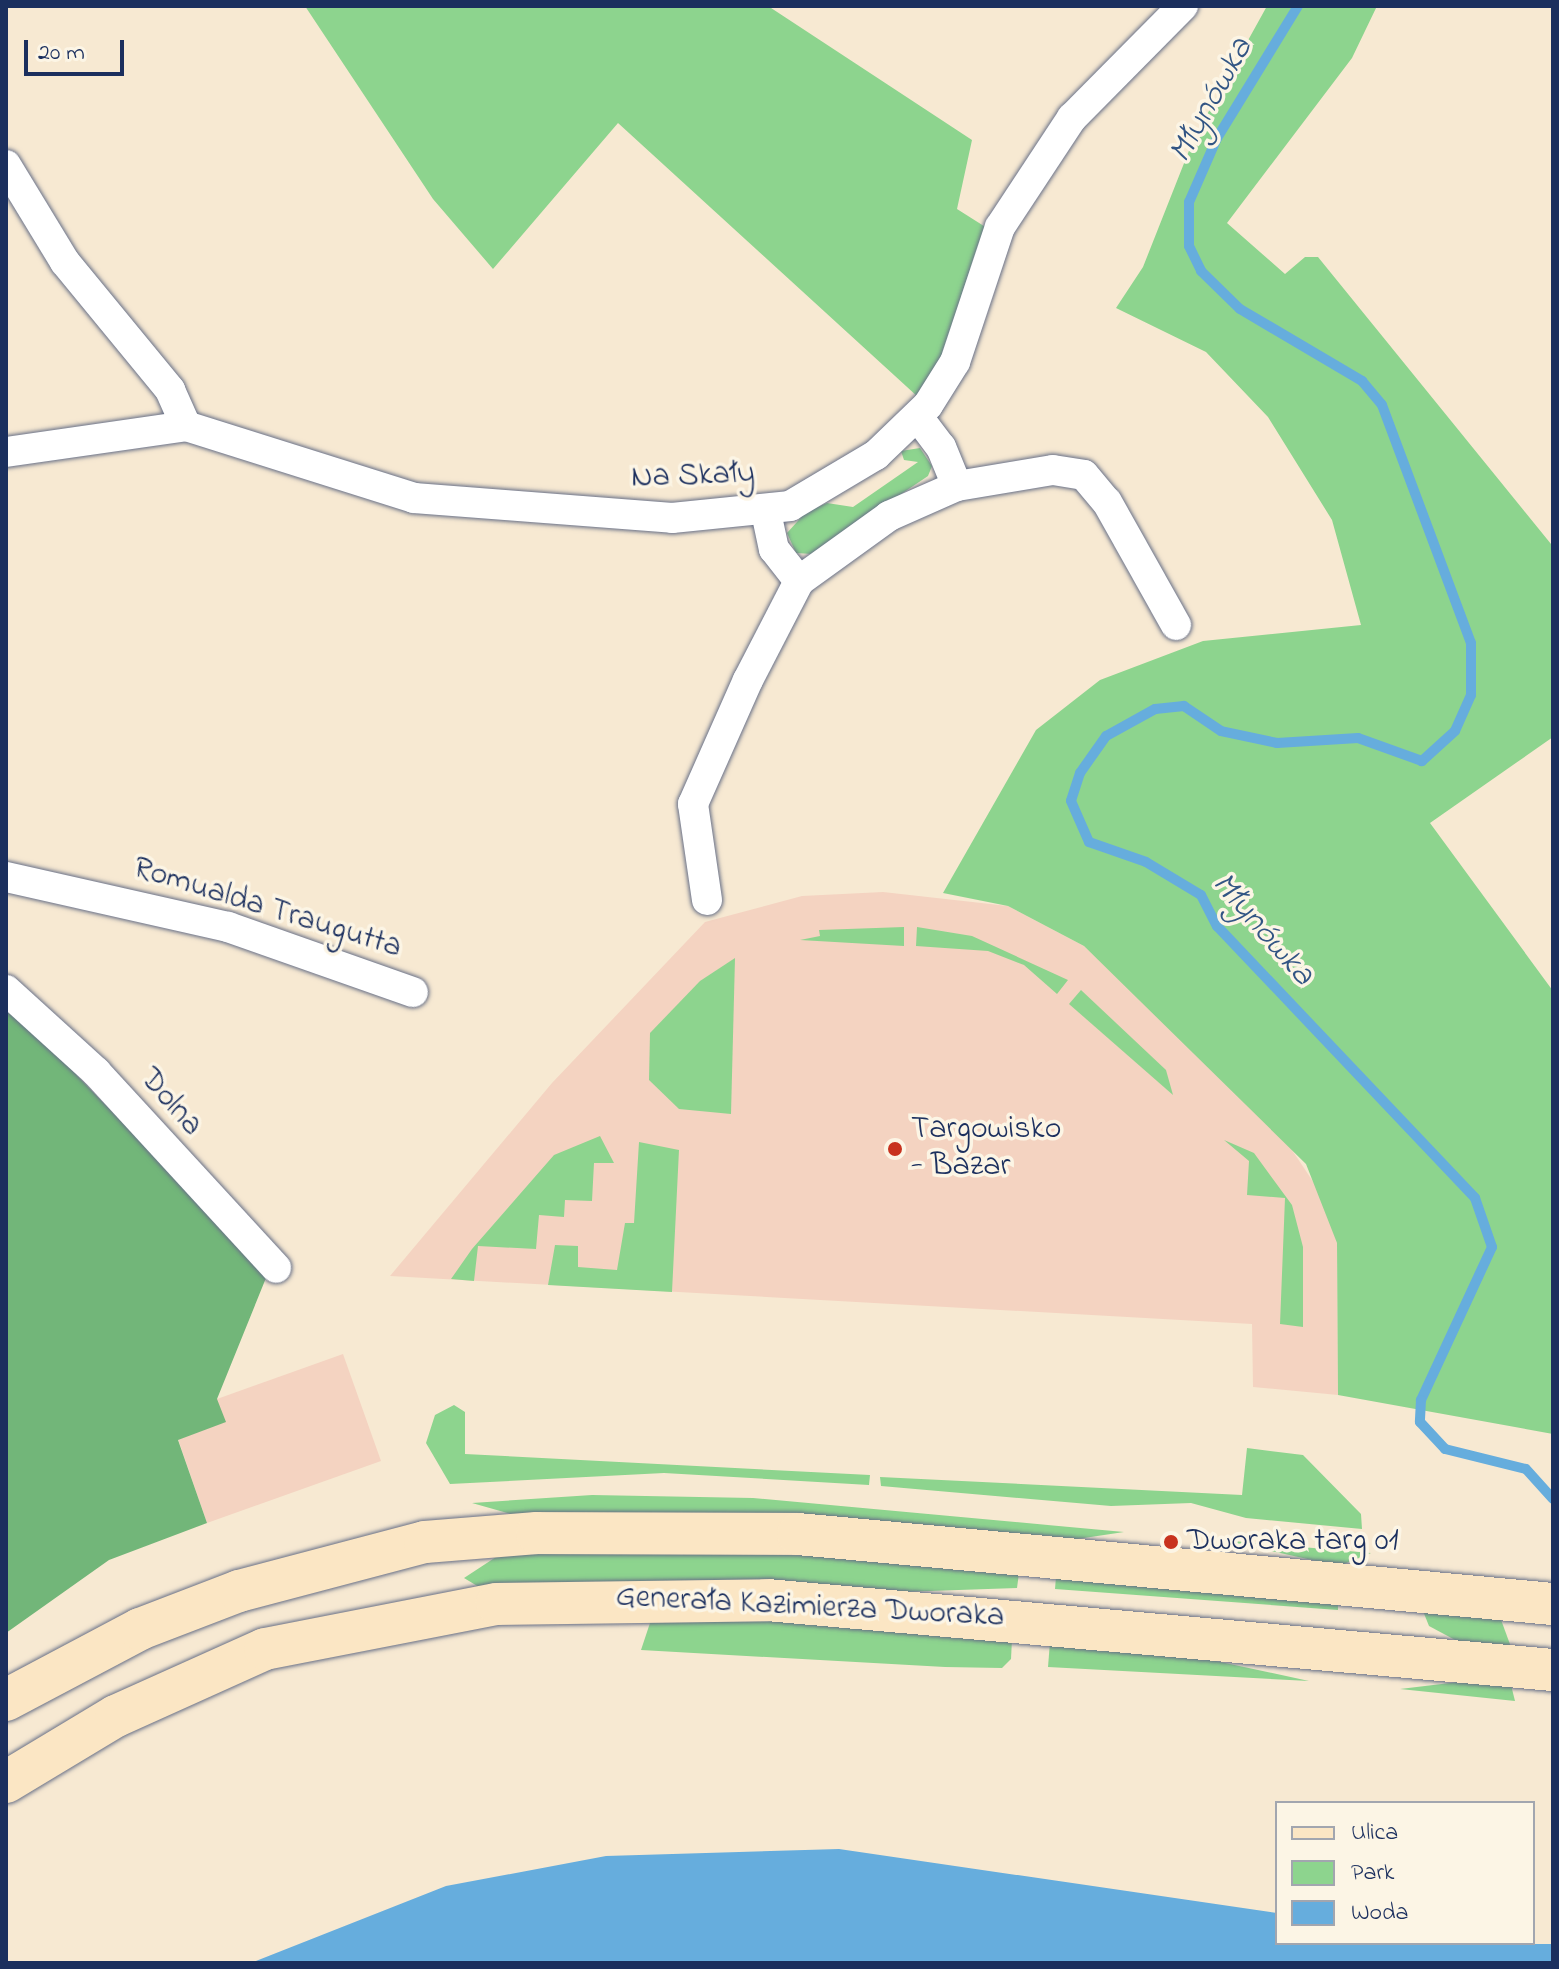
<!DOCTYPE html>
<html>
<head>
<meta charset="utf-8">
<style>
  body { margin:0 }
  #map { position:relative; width:1559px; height:1969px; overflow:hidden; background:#f7e9d2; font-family:"Indie Flower",sans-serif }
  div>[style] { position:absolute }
  .built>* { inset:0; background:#f4d3c1 }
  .green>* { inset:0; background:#8dd48e }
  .forest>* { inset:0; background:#72b679 }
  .water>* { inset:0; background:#66addd }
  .stream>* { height:10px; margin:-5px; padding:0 5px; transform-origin:5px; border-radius:5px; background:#66addd }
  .roads { filter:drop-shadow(0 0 2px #687087) drop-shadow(0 0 2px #687087) }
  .street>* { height:30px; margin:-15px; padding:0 15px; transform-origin:15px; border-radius:15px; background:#fff }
  .secondary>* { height:42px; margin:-21px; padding:0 21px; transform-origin:21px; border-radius:21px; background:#fbe6c4 }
  .dots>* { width:22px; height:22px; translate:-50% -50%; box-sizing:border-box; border:4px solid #fcf5e5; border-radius:50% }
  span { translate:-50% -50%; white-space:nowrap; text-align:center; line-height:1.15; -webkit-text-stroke:7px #fcf5e5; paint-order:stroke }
  .street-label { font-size:32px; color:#1b2f5e }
  .poi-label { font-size:32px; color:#1b2f5e }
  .left { translate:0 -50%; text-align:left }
  .water-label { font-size:34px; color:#325584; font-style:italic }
  .frame { position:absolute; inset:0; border:8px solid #1b2f5e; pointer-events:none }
  .legend { position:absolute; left:1275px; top:1801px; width:260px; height:144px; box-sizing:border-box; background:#fcf5e5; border:2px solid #a2a6af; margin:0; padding:10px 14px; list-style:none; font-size:24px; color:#1b2f5e }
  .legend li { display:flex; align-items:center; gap:16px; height:40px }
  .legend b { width:40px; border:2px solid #a2a6af }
  .scale { position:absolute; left:24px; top:40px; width:100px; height:36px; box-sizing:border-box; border:4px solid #1b2f5e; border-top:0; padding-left:10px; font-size:24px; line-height:28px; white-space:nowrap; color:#1b2f5e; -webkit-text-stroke:6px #fcf5e5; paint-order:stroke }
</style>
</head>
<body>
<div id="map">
  <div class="built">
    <i style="clip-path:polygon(883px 892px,1008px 906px,1084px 946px,1282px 1135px,1326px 1201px,1337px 1243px,1338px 1395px,1253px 1387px,1252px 1324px,390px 1276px,552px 1083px,705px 922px,802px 896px)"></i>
    <i style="clip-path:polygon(343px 1354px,381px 1461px,207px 1523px,178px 1439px,217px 1399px)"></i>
  </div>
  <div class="green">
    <i style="clip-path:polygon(305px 6px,768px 6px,972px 140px,957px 209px,987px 228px,942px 357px,918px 397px,618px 123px,493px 269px,433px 199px)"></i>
    <i style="clip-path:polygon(1267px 6px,1377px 6px,1352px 58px,1227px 223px,1285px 274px,1305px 257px,1318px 257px,1551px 544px,1553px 737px,1430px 823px,1553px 991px,1553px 1434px,1338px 1395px,1337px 1243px,1306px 1164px,1084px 946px,1008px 906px,943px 893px,1036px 730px,1100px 680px,1203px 641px,1361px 625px,1332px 520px,1268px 417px,1206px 352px,1116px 308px,1143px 267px,1194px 138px)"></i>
    <i style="clip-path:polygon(920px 448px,932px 466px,928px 476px,812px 554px,796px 553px,787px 533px,806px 512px,827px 503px,853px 507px,918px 462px,904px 460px,901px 451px)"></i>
    <i style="clip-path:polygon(904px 927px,904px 946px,800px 940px,820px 936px,819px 930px)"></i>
    <i style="clip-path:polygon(917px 927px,972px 936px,1068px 980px,1057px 994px,1024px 965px,988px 951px,916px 946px)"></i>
    <i style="clip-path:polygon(735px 958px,731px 1114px,679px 1109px,649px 1080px,650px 1033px,700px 981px)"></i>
    <i style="clip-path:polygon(1081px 990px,1166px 1070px,1173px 1095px,1069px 1004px)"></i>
    <i style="clip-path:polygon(600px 1136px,614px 1163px,594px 1163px,592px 1201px,565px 1200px,564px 1217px,539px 1215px,536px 1249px,478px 1246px,474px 1281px,451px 1279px,472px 1249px,554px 1155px)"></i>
    <i style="clip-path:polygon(1224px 1140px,1254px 1153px,1292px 1205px,1303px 1247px,1303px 1327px,1280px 1324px,1285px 1198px,1247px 1195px,1249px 1161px)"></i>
    <i style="clip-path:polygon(639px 1142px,679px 1150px,672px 1292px,548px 1285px,555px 1245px,578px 1246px,578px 1267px,617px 1270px,625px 1223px,634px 1223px)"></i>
    <i style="clip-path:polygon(454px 1405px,465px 1412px,465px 1454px,870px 1475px,869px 1485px,664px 1473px,450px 1484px,426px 1443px,435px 1415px)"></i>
    <i style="clip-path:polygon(1247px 1448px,1303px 1455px,1361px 1514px,1362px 1529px,1246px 1518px,1191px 1503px,1111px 1506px,881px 1486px,880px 1477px,1242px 1495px)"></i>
    <i style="clip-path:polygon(592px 1495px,753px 1498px,1124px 1532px,1064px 1541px,755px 1514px,518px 1516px,472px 1503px)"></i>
    <i style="clip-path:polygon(1221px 1540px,1371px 1553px,1339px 1566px)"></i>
    <i style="clip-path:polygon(568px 1549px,824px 1556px,1019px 1573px,1017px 1588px,900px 1592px,722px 1580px,479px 1587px,464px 1578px,496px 1557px)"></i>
    <i style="clip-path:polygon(1056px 1577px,1338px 1605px,1338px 1610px,1055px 1589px)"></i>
    <i style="clip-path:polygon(1423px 1611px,1500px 1617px,1511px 1647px,1457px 1641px,1429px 1626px)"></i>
    <i style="clip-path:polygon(723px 1616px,1012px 1639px,1011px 1659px,1002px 1668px,945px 1667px,641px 1650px,651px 1620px)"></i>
    <i style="clip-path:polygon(1050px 1642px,1188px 1655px,1309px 1681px,1048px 1667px)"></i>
    <i style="clip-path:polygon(1475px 1680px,1511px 1685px,1515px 1701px,1400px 1689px)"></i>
  </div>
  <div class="forest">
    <i style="clip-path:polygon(6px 1002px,268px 1273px,217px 1399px,226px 1422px,178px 1440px,207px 1523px,109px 1560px,6px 1633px)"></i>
  </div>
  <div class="water">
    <i style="clip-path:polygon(839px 1849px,1277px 1913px,1277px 1943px,1553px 1944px,1553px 1963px,251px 1963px,446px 1886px,606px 1856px)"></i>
  </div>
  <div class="stream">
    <i style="left:1298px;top:6px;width:155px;rotate:121.5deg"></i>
    <i style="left:1217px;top:138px;width:70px;rotate:113.6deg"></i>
    <i style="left:1189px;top:202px;width:44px;rotate:90deg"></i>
    <i style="left:1189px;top:246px;width:28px;rotate:64deg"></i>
    <i style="left:1201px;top:271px;width:54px;rotate:44.3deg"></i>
    <i style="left:1240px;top:309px;width:142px;rotate:30.5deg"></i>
    <i style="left:1362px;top:381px;width:31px;rotate:50deg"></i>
    <i style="left:1382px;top:405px;width:254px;rotate:69.5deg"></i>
    <i style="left:1471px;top:643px;width:52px;rotate:90deg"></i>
    <i style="left:1471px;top:695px;width:39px;rotate:114deg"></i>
    <i style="left:1455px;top:731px;width:45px;rotate:137.7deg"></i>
    <i style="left:1422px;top:761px;width:68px;rotate:-160.2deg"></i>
    <i style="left:1358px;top:738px;width:81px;rotate:176.5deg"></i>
    <i style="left:1277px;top:743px;width:57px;rotate:-167.9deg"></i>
    <i style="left:1221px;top:731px;width:45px;rotate:-146deg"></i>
    <i style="left:1184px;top:706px;width:29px;rotate:174deg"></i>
    <i style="left:1155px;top:709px;width:56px;rotate:151.1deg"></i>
    <i style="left:1106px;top:736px;width:45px;rotate:125.1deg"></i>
    <i style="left:1080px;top:773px;width:29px;rotate:108deg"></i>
    <i style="left:1071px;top:801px;width:45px;rotate:66.3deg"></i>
    <i style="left:1089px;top:842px;width:60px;rotate:19.3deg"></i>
    <i style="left:1146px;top:862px;width:64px;rotate:31deg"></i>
    <i style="left:1201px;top:895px;width:35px;rotate:63deg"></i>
    <i style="left:1217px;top:926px;width:375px;rotate:46.5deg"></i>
    <i style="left:1475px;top:1198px;width:52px;rotate:70.9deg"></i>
    <i style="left:1492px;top:1247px;width:169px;rotate:114.9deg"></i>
    <i style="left:1421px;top:1400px;width:22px;rotate:93deg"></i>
    <i style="left:1420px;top:1422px;width:37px;rotate:47deg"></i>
    <i style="left:1445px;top:1449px;width:83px;rotate:13.9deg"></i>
    <i style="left:1526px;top:1469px;width:40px;rotate:48deg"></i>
  </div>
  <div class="roads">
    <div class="street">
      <i style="left:6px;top:165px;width:114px;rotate:58.7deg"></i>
      <i style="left:65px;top:262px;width:166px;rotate:50.6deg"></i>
      <i style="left:170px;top:390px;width:39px;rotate:66deg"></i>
      <i style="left:918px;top:417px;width:38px;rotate:53deg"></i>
      <i style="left:941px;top:447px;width:42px;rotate:67.7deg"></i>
      <i style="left:6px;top:452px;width:182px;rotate:-8.2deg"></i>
      <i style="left:186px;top:426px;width:239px;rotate:17.5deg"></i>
      <i style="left:414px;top:498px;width:259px;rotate:4.4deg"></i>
      <i style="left:672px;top:518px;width:119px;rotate:-5.8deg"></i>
      <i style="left:790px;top:506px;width:100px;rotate:-30.7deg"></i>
      <i style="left:876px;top:455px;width:72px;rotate:-43.9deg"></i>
      <i style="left:928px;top:405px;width:51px;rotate:-57.9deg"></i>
      <i style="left:955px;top:362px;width:142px;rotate:-71.6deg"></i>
      <i style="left:1000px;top:227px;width:131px;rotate:-56.6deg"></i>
      <i style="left:1072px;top:118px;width:158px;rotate:-45.3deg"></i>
      <i style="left:766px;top:512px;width:38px;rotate:78deg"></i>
      <i style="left:774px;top:549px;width:41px;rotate:52deg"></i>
      <i style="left:6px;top:877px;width:228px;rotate:12.7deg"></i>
      <i style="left:228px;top:927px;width:196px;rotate:19.4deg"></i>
      <i style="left:707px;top:900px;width:97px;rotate:-98.3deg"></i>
      <i style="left:693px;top:804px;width:136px;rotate:-66.1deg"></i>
      <i style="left:748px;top:680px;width:111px;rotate:-62.7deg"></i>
      <i style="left:799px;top:581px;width:111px;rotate:-35.8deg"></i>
      <i style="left:889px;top:516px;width:74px;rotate:-23.8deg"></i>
      <i style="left:957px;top:486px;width:97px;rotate:-9.5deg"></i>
      <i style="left:1053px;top:470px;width:31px;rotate:9deg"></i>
      <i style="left:1084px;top:475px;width:35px;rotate:50deg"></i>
      <i style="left:1107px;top:502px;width:141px;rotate:60.7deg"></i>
      <i style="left:6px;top:990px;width:122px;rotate:42.3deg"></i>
      <i style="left:96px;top:1072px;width:266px;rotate:47.4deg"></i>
    </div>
    <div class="secondary">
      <i style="left:6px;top:1700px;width:152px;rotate:-27.9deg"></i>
      <i style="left:140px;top:1629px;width:106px;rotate:-21deg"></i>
      <i style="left:239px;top:1591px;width:192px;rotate:-14.8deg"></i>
      <i style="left:425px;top:1542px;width:112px;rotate:-4.6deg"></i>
      <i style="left:537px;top:1533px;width:261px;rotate:0.2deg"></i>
      <i style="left:798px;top:1534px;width:758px;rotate:5.3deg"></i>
      <i style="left:6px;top:1782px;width:128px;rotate:-31deg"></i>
      <i style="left:116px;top:1716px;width:163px;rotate:-24.2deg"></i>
      <i style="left:265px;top:1649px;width:236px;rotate:-11deg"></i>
      <i style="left:497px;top:1604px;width:270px;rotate:-0.8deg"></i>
      <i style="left:767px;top:1600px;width:789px;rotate:5.09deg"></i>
    </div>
  </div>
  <div class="dots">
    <i style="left:895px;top:1149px;background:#c8321e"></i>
    <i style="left:1171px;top:1542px;background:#c8321e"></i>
  </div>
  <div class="street-label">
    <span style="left:693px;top:477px;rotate:-2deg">Na Skały</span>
    <span style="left:267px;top:909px;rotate:17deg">Romualda Traugutta</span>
    <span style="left:170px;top:1103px;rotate:49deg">Dolna</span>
    <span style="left:810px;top:1608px;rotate:3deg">Generała Kazimierza Dworaka</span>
  </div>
  <div class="poi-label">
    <span class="left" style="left:911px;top:1149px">Targowisko<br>- Bazar</span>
    <span class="left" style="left:1187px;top:1542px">Dworaka targ 01</span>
  </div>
  <div class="water-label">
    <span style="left:1212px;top:101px;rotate:-61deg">Młynówka</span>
    <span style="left:1262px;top:930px;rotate:49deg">Młynówka</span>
  </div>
  <div class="frame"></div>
  <ul class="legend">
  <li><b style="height:10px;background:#fbe6c4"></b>Ulica</li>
  <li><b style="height:22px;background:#8dd48e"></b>Park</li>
  <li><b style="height:22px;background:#66addd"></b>Woda</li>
  </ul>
  <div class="scale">20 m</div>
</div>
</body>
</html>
